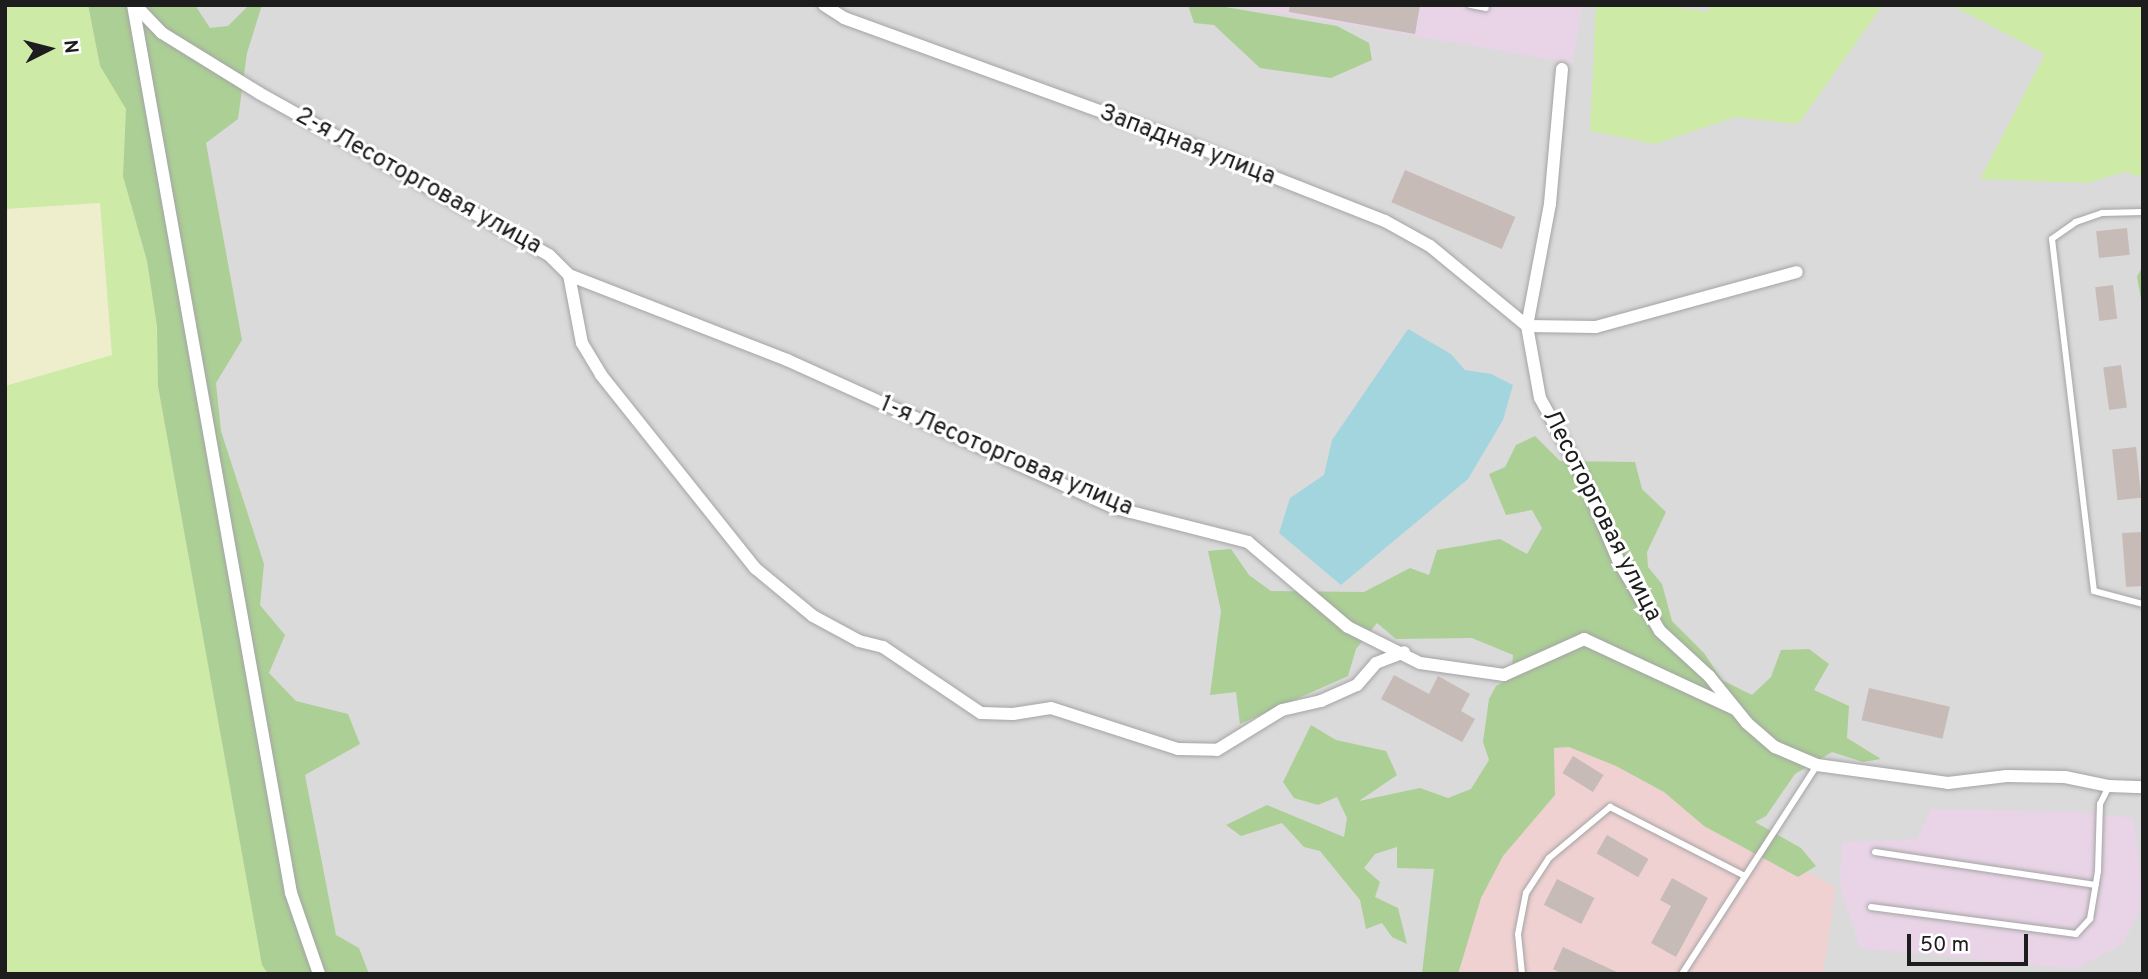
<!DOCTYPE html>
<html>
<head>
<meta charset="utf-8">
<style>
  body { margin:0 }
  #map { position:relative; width:2148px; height:979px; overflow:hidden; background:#eee9e3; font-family:Overpass,sans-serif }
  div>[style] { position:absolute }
  .residential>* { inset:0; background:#dbdada; transform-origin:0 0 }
  .commercial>* { inset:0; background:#f0d1d2 }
  .industrial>* { inset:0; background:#e8d4e6 }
  .farmland>* { inset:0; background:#eeeecd }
  .grass>* { inset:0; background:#cdeaa7 }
  .forest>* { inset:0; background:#accf96 }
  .water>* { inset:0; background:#a2d5dd }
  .building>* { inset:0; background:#c6bbb6; transform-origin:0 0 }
  .roads { filter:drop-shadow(0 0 2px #a4a4a4) drop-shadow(0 0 2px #a4a4a4) }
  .service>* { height:6px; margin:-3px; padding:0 3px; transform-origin:3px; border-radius:3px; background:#fff }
  .minor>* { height:12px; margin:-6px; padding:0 6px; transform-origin:6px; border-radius:6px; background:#fff }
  span { translate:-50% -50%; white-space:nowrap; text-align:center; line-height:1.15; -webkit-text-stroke:6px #fff; paint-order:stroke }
  .street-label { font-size:24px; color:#1d1d1d }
  .frame { position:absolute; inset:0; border:7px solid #1d1d1d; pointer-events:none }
  .north { position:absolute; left:14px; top:14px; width:70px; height:70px; -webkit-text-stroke:5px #fff; paint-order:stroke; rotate:84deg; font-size:19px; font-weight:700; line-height:28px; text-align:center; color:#1d1d1d }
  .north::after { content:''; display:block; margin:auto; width:24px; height:32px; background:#1d1d1d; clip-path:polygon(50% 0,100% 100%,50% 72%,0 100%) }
  .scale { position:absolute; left:1907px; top:934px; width:121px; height:32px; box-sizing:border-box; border:4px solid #1d1d1d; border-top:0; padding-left:9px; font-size:21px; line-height:24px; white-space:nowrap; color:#1d1d1d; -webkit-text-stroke:5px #fff; paint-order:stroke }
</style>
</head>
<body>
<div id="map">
  <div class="residential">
    <i style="left:115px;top:5px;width:2028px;height:977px"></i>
  </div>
  <div class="commercial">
    <i style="clip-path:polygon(1561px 735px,1836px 888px,1823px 974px,1444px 974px,1465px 920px)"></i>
  </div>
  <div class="industrial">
    <i style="clip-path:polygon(1234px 5px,1583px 5px,1572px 63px)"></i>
    <i style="clip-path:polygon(1931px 809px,2077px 812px,2134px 818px,2143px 901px,2124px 943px,2076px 969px,1860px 948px,1840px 887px,1842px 842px,1917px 839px)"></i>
  </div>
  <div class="farmland">
    <i style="clip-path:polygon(100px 203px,112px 356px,5px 386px,5px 209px)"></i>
  </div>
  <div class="grass">
    <i style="clip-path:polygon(5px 5px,88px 5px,100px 66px,126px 108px,123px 176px,147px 261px,157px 326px,158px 386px,262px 965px,268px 974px,5px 974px,5px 386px,112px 355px,100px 203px,5px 209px)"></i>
    <i style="clip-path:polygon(1596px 5px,1661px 5px,1708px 12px,1711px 5px,1883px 5px,1798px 124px,1736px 117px,1655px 144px,1590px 131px)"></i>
    <i style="clip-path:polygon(1951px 5px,2143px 5px,2143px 178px,2125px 172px,2087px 183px,1980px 179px,2045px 54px)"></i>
  </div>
  <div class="forest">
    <i style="clip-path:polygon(88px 5px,195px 5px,210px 28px,228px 26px,249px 5px,262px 5px,247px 53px,238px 119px,206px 143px,242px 340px,216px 383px,221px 431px,264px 564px,260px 605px,285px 635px,269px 673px,296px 701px,348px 714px,360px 744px,305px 775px,336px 935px,359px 948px,369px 974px,268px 974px,262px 965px,158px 386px,157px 326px,147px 261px,123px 176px,126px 109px,100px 66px)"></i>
    <i style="clip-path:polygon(1188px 5px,1214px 5px,1337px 26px,1369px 43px,1372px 60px,1331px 78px,1260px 68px,1214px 25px,1194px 23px)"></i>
    <i style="clip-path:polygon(2143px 265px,2143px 310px,2137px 277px)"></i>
    <i style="clip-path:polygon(1535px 436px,1560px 461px,1635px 462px,1642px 489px,1666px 512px,1647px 552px,1648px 567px,1662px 584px,1672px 621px,1704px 653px,1722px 680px,1752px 695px,1771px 677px,1781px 650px,1809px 649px,1829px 664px,1814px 690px,1849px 706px,1847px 738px,1881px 759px,1863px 762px,1832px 752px,1795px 774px,1766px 816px,1755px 822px,1801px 848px,1816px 866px,1798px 877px,1704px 826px,1664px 792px,1616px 766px,1569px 747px,1554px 748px,1555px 795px,1503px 856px,1481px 898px,1458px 974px,1422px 974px,1434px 869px,1397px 868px,1397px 847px,1375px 854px,1364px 868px,1380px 882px,1375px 897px,1398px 908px,1407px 944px,1392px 937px,1382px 923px,1366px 929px,1360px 900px,1320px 851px,1304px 847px,1282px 823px,1241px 836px,1226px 825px,1267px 805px,1344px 837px,1347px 818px,1337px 797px,1318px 805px,1294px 798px,1283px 782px,1311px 725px,1336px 740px,1386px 751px,1397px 775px,1359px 801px,1420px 788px,1448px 798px,1471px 789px,1489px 760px,1483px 742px,1489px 699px,1496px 686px,1511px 678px,1513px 655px,1472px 638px,1396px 639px,1377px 623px,1356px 649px,1348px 676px,1240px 724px,1236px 692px,1210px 695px,1221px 611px,1208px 551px,1231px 549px,1249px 575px,1271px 591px,1364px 592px,1410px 568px,1429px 575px,1437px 550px,1500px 539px,1527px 554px,1542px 528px,1532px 510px,1506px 515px,1489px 474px,1505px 467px,1516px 445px)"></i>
  </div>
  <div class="water">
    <i style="clip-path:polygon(1408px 329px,1451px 354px,1465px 370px,1491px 374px,1513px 385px,1503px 420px,1468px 479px,1341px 585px,1279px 533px,1290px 498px,1324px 475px,1332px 440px)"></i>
  </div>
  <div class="building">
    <i style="clip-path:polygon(1290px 5px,1420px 5px,1415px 34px,1289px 12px)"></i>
    <i style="left:1405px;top:170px;width:120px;height:35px;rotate:23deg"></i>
    <i style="left:2127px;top:228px;width:27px;height:31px;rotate:84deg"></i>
    <i style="left:2113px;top:285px;width:34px;height:18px;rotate:83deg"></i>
    <i style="left:2121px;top:365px;width:43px;height:18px;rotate:82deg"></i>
    <i style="left:2136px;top:447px;width:51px;height:24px;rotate:84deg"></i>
    <i style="clip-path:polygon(2143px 532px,2143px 586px,2126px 587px,2122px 533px)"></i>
    <i style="clip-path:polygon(1394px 675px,1429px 694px,1438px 676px,1470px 694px,1461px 711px,1475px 719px,1462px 742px,1381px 699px)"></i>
    <i style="left:1869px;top:688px;width:83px;height:33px;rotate:13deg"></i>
    <i style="left:1573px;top:756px;width:36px;height:20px;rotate:32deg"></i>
    <i style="left:1607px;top:835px;width:48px;height:21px;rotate:30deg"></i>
    <i style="clip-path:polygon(1672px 878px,1708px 898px,1676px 957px,1651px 943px,1671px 906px,1660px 900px)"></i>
    <i style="left:1557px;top:879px;width:42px;height:29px;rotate:27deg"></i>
    <i style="clip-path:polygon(1563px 947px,1621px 974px,1562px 974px,1553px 969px)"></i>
  </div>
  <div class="roads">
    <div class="service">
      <i style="left:1470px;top:5px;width:16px;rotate:11deg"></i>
      <i style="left:2143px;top:212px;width:41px;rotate:178.6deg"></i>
      <i style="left:2102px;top:213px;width:28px;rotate:161deg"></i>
      <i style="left:2076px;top:222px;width:29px;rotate:145deg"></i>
      <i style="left:2052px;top:239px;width:354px;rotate:83.2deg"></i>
      <i style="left:2094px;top:591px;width:51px;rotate:14.9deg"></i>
      <i style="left:1875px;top:852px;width:223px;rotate:8.5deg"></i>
      <i style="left:1871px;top:907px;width:207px;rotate:7.5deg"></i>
      <i style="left:2076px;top:934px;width:21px;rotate:-47deg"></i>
      <i style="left:2090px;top:919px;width:49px;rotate:-80.5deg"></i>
      <i style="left:2098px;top:871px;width:67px;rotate:-88.3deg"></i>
      <i style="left:2100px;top:804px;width:20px;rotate:-63deg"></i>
      <i style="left:1522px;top:974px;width:40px;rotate:-95.7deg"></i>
      <i style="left:1518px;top:934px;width:42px;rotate:-79deg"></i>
      <i style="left:1526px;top:893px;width:42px;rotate:-56.7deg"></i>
      <i style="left:1549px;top:858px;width:80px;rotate:-39.9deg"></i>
      <i style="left:1610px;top:807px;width:149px;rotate:27.1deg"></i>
      <i style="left:1682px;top:974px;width:249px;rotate:-57.1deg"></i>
    </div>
    <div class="minor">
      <i style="left:133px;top:5px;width:902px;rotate:79.91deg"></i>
      <i style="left:291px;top:893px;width:86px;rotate:70.9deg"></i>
      <i style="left:135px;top:5px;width:39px;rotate:46deg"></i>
      <i style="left:162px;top:33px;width:114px;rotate:31.7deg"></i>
      <i style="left:259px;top:93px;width:332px;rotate:29.2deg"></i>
      <i style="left:549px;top:255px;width:28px;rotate:45deg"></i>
      <i style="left:569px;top:275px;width:69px;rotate:79.2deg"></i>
      <i style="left:582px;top:343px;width:37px;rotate:59deg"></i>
      <i style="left:601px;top:375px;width:247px;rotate:51.4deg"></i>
      <i style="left:755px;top:568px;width:75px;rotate:39.6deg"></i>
      <i style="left:813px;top:616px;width:52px;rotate:28.5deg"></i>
      <i style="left:859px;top:641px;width:25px;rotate:14deg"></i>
      <i style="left:883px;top:647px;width:118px;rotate:34deg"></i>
      <i style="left:981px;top:713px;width:32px;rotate:2deg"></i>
      <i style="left:1013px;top:714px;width:38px;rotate:-9deg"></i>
      <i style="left:1051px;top:708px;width:133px;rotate:17.9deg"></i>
      <i style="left:1178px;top:749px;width:39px;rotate:1deg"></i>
      <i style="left:1217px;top:750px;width:76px;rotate:-31.6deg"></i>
      <i style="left:1282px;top:710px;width:40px;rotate:-13deg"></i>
      <i style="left:1321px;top:701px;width:39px;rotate:-24deg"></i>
      <i style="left:1357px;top:685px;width:29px;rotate:-49deg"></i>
      <i style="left:1376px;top:663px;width:30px;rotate:-21deg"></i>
      <i style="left:824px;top:5px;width:24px;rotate:33deg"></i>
      <i style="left:844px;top:18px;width:365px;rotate:20deg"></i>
      <i style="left:1187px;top:143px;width:213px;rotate:21.5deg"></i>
      <i style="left:1385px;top:221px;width:51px;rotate:29.1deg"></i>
      <i style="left:1430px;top:246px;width:126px;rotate:39.5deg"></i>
      <i style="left:1562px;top:69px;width:136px;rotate:95.1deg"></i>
      <i style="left:1550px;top:204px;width:124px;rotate:100.7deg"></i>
      <i style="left:1527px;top:326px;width:73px;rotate:79.8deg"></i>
      <i style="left:1540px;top:398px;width:88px;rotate:61.4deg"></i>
      <i style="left:1582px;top:475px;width:95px;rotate:67deg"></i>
      <i style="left:1619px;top:562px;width:80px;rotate:59.3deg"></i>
      <i style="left:1660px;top:631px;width:67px;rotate:42.6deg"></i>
      <i style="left:1709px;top:676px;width:60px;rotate:51deg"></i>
      <i style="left:1747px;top:723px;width:37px;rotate:41deg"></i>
      <i style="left:1775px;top:747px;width:46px;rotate:23.2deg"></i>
      <i style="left:1817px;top:765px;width:132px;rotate:7.8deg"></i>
      <i style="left:1948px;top:783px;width:59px;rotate:-6.8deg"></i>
      <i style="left:2007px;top:776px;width:58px;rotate:1deg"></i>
      <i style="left:2065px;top:777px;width:45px;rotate:11.6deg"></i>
      <i style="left:2109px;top:786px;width:34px;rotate:2deg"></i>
      <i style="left:569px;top:275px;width:234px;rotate:21.3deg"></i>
      <i style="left:787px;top:360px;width:360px;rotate:24.3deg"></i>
      <i style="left:1115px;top:508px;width:137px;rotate:14.3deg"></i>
      <i style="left:1248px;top:542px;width:131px;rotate:40.4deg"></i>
      <i style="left:1348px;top:627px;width:80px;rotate:26.6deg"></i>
      <i style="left:1420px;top:663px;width:85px;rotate:8.1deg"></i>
      <i style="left:1504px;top:675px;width:88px;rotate:-24.2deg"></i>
      <i style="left:1584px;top:639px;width:166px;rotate:24.9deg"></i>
      <i style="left:1527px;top:326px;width:69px;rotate:0.8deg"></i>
      <i style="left:1596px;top:327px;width:208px;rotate:-15.3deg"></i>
    </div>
  </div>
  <div class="street-label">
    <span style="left:1187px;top:146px;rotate:21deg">Западная улица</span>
    <span style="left:418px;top:182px;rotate:29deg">2-я Лесоторговая улица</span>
    <span style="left:1006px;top:457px;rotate:23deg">1-я Лесоторговая улица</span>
    <span style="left:1601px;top:516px;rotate:63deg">Лесоторговая улица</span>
  </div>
  <div class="frame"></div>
  <div class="north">N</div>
  <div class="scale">50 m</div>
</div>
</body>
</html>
